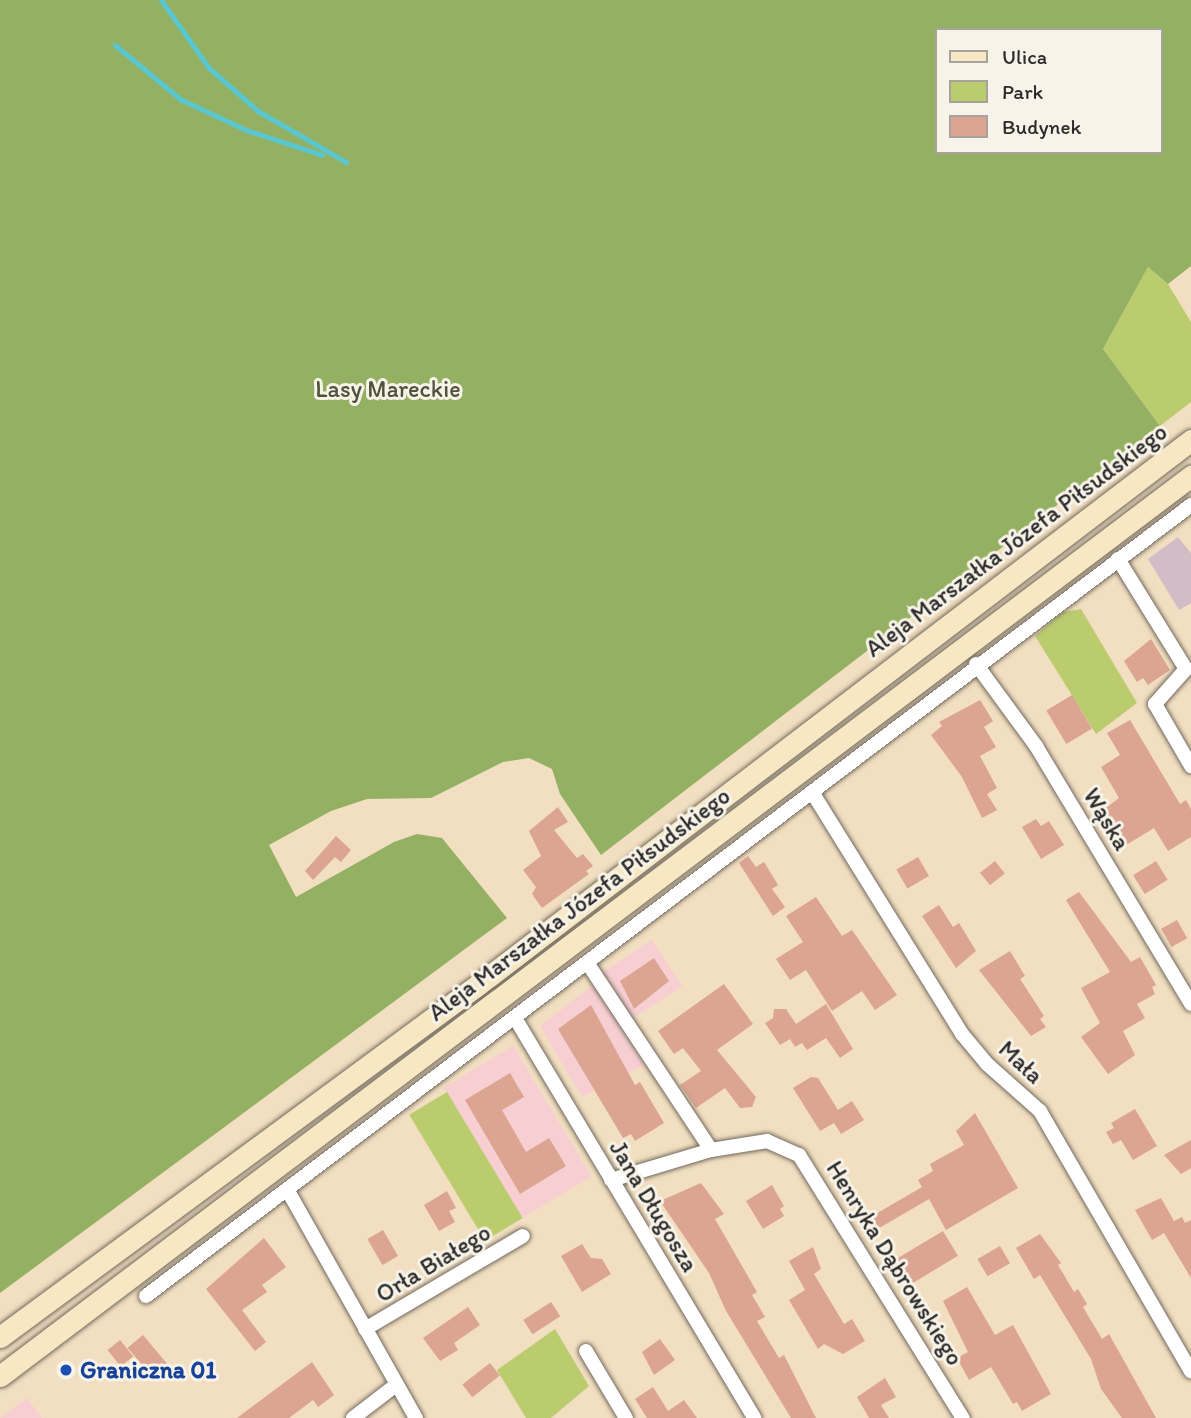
<!DOCTYPE html>
<html>
<head>
<meta charset="utf-8">
<style>
  body { margin:0 }
  #map { position:relative; width:1191px; height:1418px; overflow:hidden; background:#f2dec0; font-family:Itim,sans-serif }
  div>[style] { position:absolute }
  .built>* { inset:0; background:#f7cfd3; transform-origin:0 0 }
  .industrial>* { inset:0; background:#d2bdc7 }
  .green>* { inset:0; background:#bbcc6f; transform-origin:0 0 }
  .forest>* { inset:0; background:#94b062 }
  .stream>* { height:5px; margin:-2.5px; padding:0 2.5px; transform-origin:2.5px; border-radius:2.5px; background:#59c7cf }
  .building>* { inset:0; background:#dba592; transform-origin:0 0 }
  .roads { filter:drop-shadow(0 0 2px #716a5f) drop-shadow(0 0 2px #716a5f) }
  .street>* { height:14px; margin:-7px; padding:0 7px; transform-origin:7px; border-radius:7px; background:#fff }
  .secondary>* { height:21px; margin:-10.5px; padding:0 10.5px; transform-origin:10.5px; border-radius:10.5px; background:#f7e8c3 }
  .dots>* { width:19px; height:19px; translate:-50% -50%; box-sizing:border-box; border:4px solid #f7f3e8; border-radius:50% }
  span { translate:-50% -50%; white-space:nowrap; text-align:center; line-height:1.15; -webkit-text-stroke:6px #f7f3e8; paint-order:stroke }
  .park-label { font-size:24px; color:#4f533c }
  .street-label { font-size:24px; color:#2b2b2b }
  .transit-label { font-size:24px; color:#164399; font-weight:700 }
  .left { translate:0 -50%; text-align:left }
  .legend { position:absolute; left:935px; top:28px; width:228px; height:126px; box-sizing:border-box; background:#f7f3e8; border:2px solid #a5a39c; margin:0; padding:9px 12px; list-style:none; font-size:21px; color:#2b2b2b }
  .legend li { display:flex; align-items:center; gap:14px; height:35px }
  .legend b { width:35px; border:2px solid #a5a39c }
</style>
</head>
<body>
<div id="map">
  <div class="built">
    <i style="left:652px;top:940px;width:55px;height:61px;rotate:57deg"></i>
    <i style="clip-path:polygon(593px 985px,644px 1065px,582px 1097px,540px 1026px)"></i>
    <i style="left:513px;top:1046px;width:152px;height:81px;rotate:59deg"></i>
    <i style="clip-path:polygon(27px 1398px,42px 1418px,1px 1418px)"></i>
  </div>
  <div class="industrial">
    <i style="clip-path:polygon(1178px 537px,1191px 553px,1191px 603px,1179px 610px,1148px 559px)"></i>
  </div>
  <div class="green">
    <i style="clip-path:polygon(1148px 267px,1168px 284px,1191px 322px,1191px 402px,1160px 426px,1103px 349px)"></i>
    <i style="clip-path:polygon(1081px 609px,1137px 703px,1096px 734px,1035px 636px,1063px 612px)"></i>
    <i style="left:447px;top:1092px;width:147px;height:44px;rotate:59deg"></i>
    <i style="clip-path:polygon(555px 1329px,589px 1386px,551px 1418px,526px 1418px,497px 1370px)"></i>
  </div>
  <div class="forest">
    <i style="clip-path:polygon(evenodd,0 0,1191px 0,1191px 266px,1168px 284px,1148px 267px,1103px 349px,1160px 426px,601px 855px,560px 794px,552px 769px,529px 758px,503px 762px,431px 798px,367px 799px,331px 811px,269px 845px,296px 897px,394px 842px,417px 834px,442px 838px,507px 918px,0 1293px,0 0,937px 30px,1161px 30px,1161px 152px,937px 152px,937px 30px)"></i>
  </div>
  <div class="stream">
    <i style="left:161px;top:0;width:83px;rotate:54.8deg"></i>
    <i style="left:209px;top:68px;width:65px;rotate:41.3deg"></i>
    <i style="left:258px;top:111px;width:102px;rotate:30.1deg"></i>
    <i style="left:115px;top:45px;width:85px;rotate:39.7deg"></i>
    <i style="left:180px;top:99px;width:73px;rotate:25.2deg"></i>
    <i style="left:246px;top:130px;width:80px;rotate:18.2deg"></i>
  </div>
  <div class="building">
    <i style="clip-path:polygon(1151px 639px,1170px 670px,1148px 685px,1143px 678px,1137px 682px,1124px 661px)"></i>
    <i style="left:1072px;top:695px;width:39px;height:30px;rotate:59deg"></i>
    <i style="clip-path:polygon(980px 700px,993px 721px,984px 727px,996px 747px,980px 756px,997px 788px,987px 794px,997px 810px,982px 818px,962px 777px,931px 735px,942px 726px,939px 722px)"></i>
    <i style="clip-path:polygon(1130px 720px,1180px 804px,1186px 800px,1191px 809px,1191px 837px,1168px 851px,1154px 828px,1118px 850px,1099px 813px,1119px 798px,1101px 767px,1120px 755px,1107px 733px)"></i>
    <i style="clip-path:polygon(558px 807px,568px 822px,554px 830px,577px 858px,583px 854px,593px 866px,586px 871px,589px 874px,542px 908px,532px 894px,536px 887px,523px 870px,541px 856px,529px 831px)"></i>
    <i style="clip-path:polygon(1036px 819px,1041px 826px,1049px 821px,1064px 845px,1041px 859px,1022px 827px)"></i>
    <i style="clip-path:polygon(336px 836px,351px 850px,341px 862px,335px 857px,313px 880px,305px 871px)"></i>
    <i style="clip-path:polygon(748px 856px,756px 867px,764px 862px,778px 885px,772px 889px,785px 907px,773px 916px,739px 863px)"></i>
    <i style="left:918px;top:857px;width:22px;height:25px;rotate:60deg"></i>
    <i style="left:995px;top:861px;width:16px;height:19px;rotate:52deg"></i>
    <i style="left:1156px;top:861px;width:22px;height:27px;rotate:58deg"></i>
    <i style="clip-path:polygon(1079px 892px,1131px 962px,1140px 957px,1156px 985px,1152px 987px,1155px 994px,1137px 1004px,1145px 1018px,1123px 1031px,1135px 1055px,1108px 1074px,1081px 1037px,1100px 1023px,1081px 988px,1110px 972px,1066px 900px)"></i>
    <i style="clip-path:polygon(816px 897px,842px 936px,852px 930px,897px 995px,875px 1010px,862px 991px,832px 1011px,806px 970px,790px 980px,776px 959px,803px 942px,786px 916px)"></i>
    <i style="clip-path:polygon(939px 905px,953px 927px,959px 923px,976px 951px,956px 968px,922px 916px)"></i>
    <i style="left:1177px;top:920px;width:21px;height:18px;rotate:61deg"></i>
    <i style="clip-path:polygon(1010px 951px,1025px 976px,1020px 979px,1044px 1016px,1040px 1019px,1046px 1027px,1031px 1036px,979px 970px)"></i>
    <i style="clip-path:polygon(654px 958px,669px 981px,634px 1009px,620px 981px)"></i>
    <i style="clip-path:polygon(724px 984px,753px 1024px,717px 1050px,756px 1097px,752px 1107px,740px 1108px,725px 1088px,696px 1108px,680px 1085px,701px 1071px,683px 1048px,674px 1054px,658px 1031px)"></i>
    <i style="clip-path:polygon(826px 1004px,853px 1049px,840px 1058px,826px 1038px,807px 1050px,802px 1043px,795px 1047px,790px 1039px,780px 1045px,765px 1023px,773px 1018px,774px 1009px,786px 1009px,796px 1024px)"></i>
    <i style="clip-path:polygon(591px 1005px,635px 1085px,640px 1082px,664px 1123px,635px 1141px,631px 1134px,623px 1138px,558px 1029px)"></i>
    <i style="clip-path:polygon(510px 1073px,524px 1097px,502px 1110px,526px 1152px,549px 1138px,566px 1166px,520px 1194px,465px 1100px)"></i>
    <i style="clip-path:polygon(811px 1077px,818px 1078px,838px 1110px,852px 1101px,864px 1120px,841px 1134px,834px 1123px,820px 1131px,793px 1088px)"></i>
    <i style="clip-path:polygon(1135px 1109px,1157px 1146px,1133px 1160px,1121px 1140px,1113px 1144px,1106px 1132px,1114px 1128px,1111px 1123px)"></i>
    <i style="clip-path:polygon(975px 1113px,1018px 1188px,946px 1230px,929px 1199px,869px 1234px,862px 1222px,922px 1187px,918px 1180px,933px 1171px,930px 1164px,964px 1145px,956px 1131px)"></i>
    <i style="clip-path:polygon(1191px 1140px,1191px 1168px,1181px 1174px,1164px 1155px)"></i>
    <i style="clip-path:polygon(701px 1183px,724px 1214px,715px 1219px,757px 1292px,752px 1295px,765px 1317px,757px 1321px,779px 1358px,784px 1355px,816px 1418px,791px 1418px,726px 1311px,709px 1273px,660px 1201px)"></i>
    <i style="clip-path:polygon(772px 1185px,784px 1206px,780px 1209px,784px 1216px,763px 1229px,746px 1201px)"></i>
    <i style="clip-path:polygon(447px 1191px,456px 1208px,449px 1211px,455px 1222px,439px 1231px,424px 1205px)"></i>
    <i style="clip-path:polygon(1161px 1198px,1174px 1221px,1182px 1217px,1185px 1223px,1191px 1220px,1191px 1278px,1164px 1233px,1152px 1240px,1135px 1210px)"></i>
    <i style="left:383px;top:1230px;width:30px;height:18px;rotate:60deg"></i>
    <i style="left:943px;top:1231px;width:29px;height:57px;rotate:59deg"></i>
    <i style="clip-path:polygon(1040px 1234px,1061px 1263px,1058px 1265px,1074px 1292px,1078px 1289px,1087px 1304px,1083px 1307px,1102px 1339px,1109px 1334px,1156px 1418px,1122px 1418px,1101px 1389px,1091px 1359px,1040px 1275px,1034px 1279px,1016px 1248px)"></i>
    <i style="clip-path:polygon(264px 1238px,286px 1267px,262px 1285px,267px 1292px,242px 1310px,266px 1342px,255px 1351px,206px 1289px)"></i>
    <i style="clip-path:polygon(582px 1244px,591px 1258px,602px 1259px,611px 1274px,582px 1292px,561px 1256px)"></i>
    <i style="left:1000px;top:1246px;width:20px;height:26px;rotate:60deg"></i>
    <i style="clip-path:polygon(813px 1247px,821px 1269px,814px 1274px,844px 1324px,852px 1319px,865px 1341px,843px 1354px,824px 1344px,818px 1349px,789px 1300px,805px 1290px,789px 1261px)"></i>
    <i style="clip-path:polygon(967px 1287px,995px 1335px,1013px 1325px,1051px 1394px,1022px 1411px,1017px 1402px,1013px 1404px,991px 1367px,969px 1380px,957px 1358px,968px 1352px,943px 1301px)"></i>
    <i style="left:551px;top:1302px;width:17px;height:33px;rotate:57deg"></i>
    <i style="clip-path:polygon(468px 1307px,480px 1325px,454px 1343px,458px 1350px,440px 1361px,423px 1338px)"></i>
    <i style="left:143px;top:1335px;width:43px;height:20px;rotate:50deg"></i>
    <i style="clip-path:polygon(660px 1339px,675px 1360px,654px 1375px,642px 1352px)"></i>
    <i style="left:120px;top:1340px;width:21px;height:16px;rotate:51deg"></i>
    <i style="clip-path:polygon(312px 1362px,334px 1395px,318px 1407px,313px 1400px,289px 1418px,237px 1418px)"></i>
    <i style="left:490px;top:1363px;width:16px;height:35px;rotate:52deg"></i>
    <i style="clip-path:polygon(885px 1378px,896px 1397px,881px 1405px,889px 1418px,869px 1418px,857px 1397px)"></i>
    <i style="clip-path:polygon(653px 1387px,668px 1411px,684px 1400px,697px 1418px,647px 1418px,635px 1399px)"></i>
  </div>
  <div class="roads">
    <div class="street">
      <i style="left:1118px;top:559px;width:129px;rotate:58.3deg"></i>
      <i style="left:1186px;top:669px;width:47px;rotate:131.5deg"></i>
      <i style="left:1155px;top:704px;width:72px;rotate:59.9deg"></i>
      <i style="left:976px;top:664px;width:102px;rotate:53.8deg"></i>
      <i style="left:1036px;top:746px;width:301px;rotate:59deg"></i>
      <i style="left:812px;top:792px;width:285px;rotate:58.2deg"></i>
      <i style="left:962px;top:1034px;width:39px;rotate:50deg"></i>
      <i style="left:987px;top:1064px;width:71px;rotate:41.6deg"></i>
      <i style="left:1040px;top:1111px;width:301px;rotate:59.9deg"></i>
      <i style="left:588px;top:964px;width:223px;rotate:56.5deg"></i>
      <i style="left:515px;top:1018px;width:466px;rotate:59.1deg"></i>
      <i style="left:611px;top:1180px;width:104px;rotate:-16.7deg"></i>
      <i style="left:711px;top:1150px;width:57px;rotate:-9.1deg"></i>
      <i style="left:767px;top:1141px;width:35px;rotate:24deg"></i>
      <i style="left:799px;top:1155px;width:310px;rotate:58.1deg"></i>
      <i style="left:288px;top:1191px;width:261px;rotate:60.6deg"></i>
      <i style="left:146px;top:1296px;width:1311px;rotate:-37.12deg"></i>
      <i style="left:365px;top:1329px;width:183px;rotate:-30.5deg"></i>
      <i style="left:586px;top:1351px;width:78px;rotate:59.2deg"></i>
      <i style="left:353px;top:1418px;width:54px;rotate:-37.5deg"></i>
    </div>
    <div class="secondary">
      <i style="left:0;top:1337px;width:595px;rotate:-36.39deg"></i>
      <i style="left:479px;top:984px;width:896px;rotate:-37.38deg"></i>
      <i style="left:0;top:1376px;width:1493px;rotate:-37.08deg"></i>
    </div>
  </div>
  <div class="dots">
    <i style="left:66px;top:1370px;background:#1a4fb4"></i>
  </div>
  <div class="park-label">
    <span style="left:388px;top:389px">Lasy Mareckie</span>
  </div>
  <div class="street-label">
    <span style="left:1016px;top:540px;rotate:-37deg">Aleja Marszałka Józefa Piłsudskiego</span>
    <span style="left:1107px;top:819px;rotate:59deg">Wąska</span>
    <span style="left:579px;top:904px;rotate:-37deg">Aleja Marszałka Józefa Piłsudskiego</span>
    <span style="left:1021px;top:1062px;rotate:43deg">Mała</span>
    <span style="left:654px;top:1206px;rotate:59deg">Jana Długosza</span>
    <span style="left:433px;top:1263px;rotate:-31deg">Orła Białego</span>
    <span style="left:895px;top:1263px;rotate:58deg">Henryka Dąbrowskiego</span>
  </div>
  <div class="transit-label">
    <span class="left" style="left:80px;top:1370px">Graniczna 01</span>
  </div>
  <ul class="legend">
  <li><b style="height:9px;background:#f7e8c3"></b>Ulica</li>
  <li><b style="height:19px;background:#bbcc6f"></b>Park</li>
  <li><b style="height:19px;background:#dba592"></b>Budynek</li>
  </ul>
</div>
</body>
</html>
